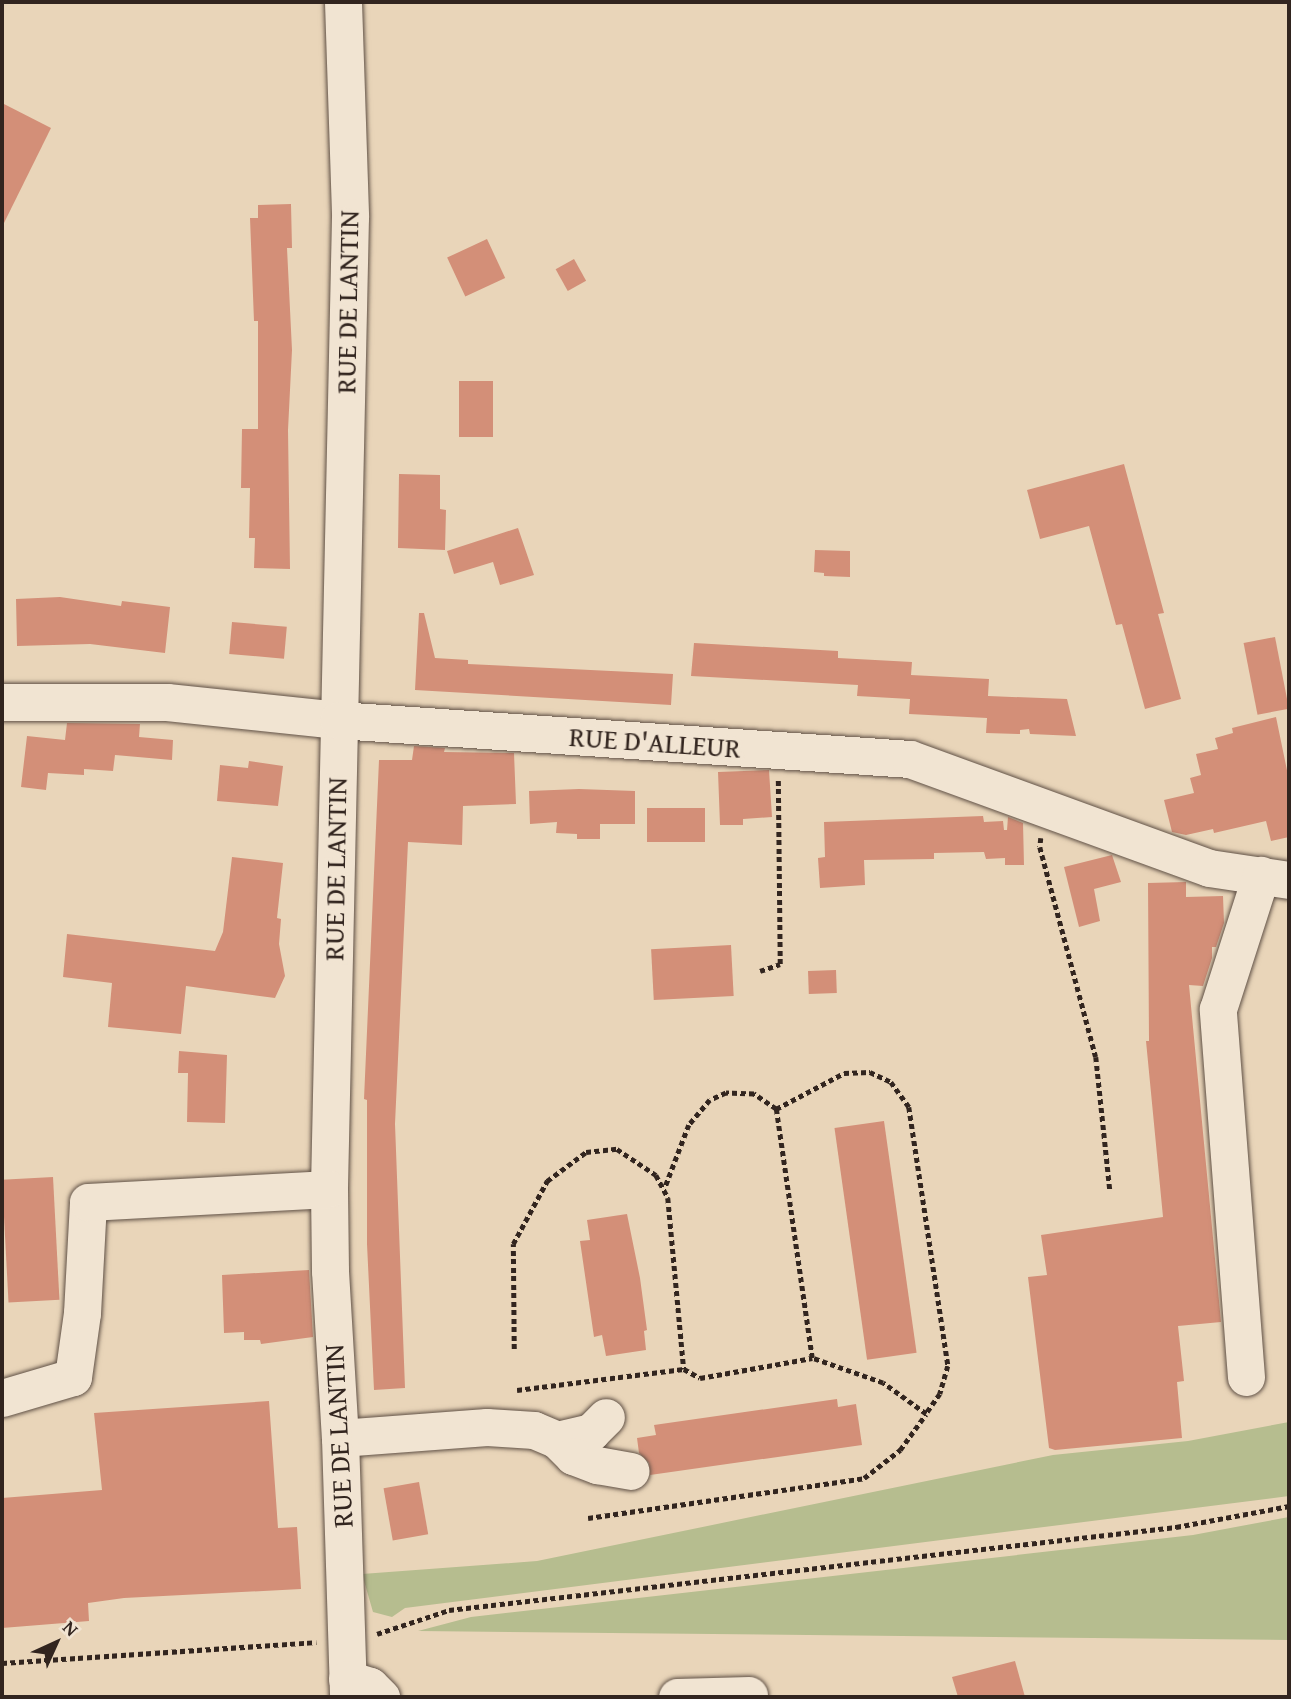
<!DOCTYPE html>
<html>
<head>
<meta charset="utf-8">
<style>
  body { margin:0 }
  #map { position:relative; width:1291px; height:1699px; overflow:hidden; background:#e9d5b9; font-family:"Gentium Book Plus",serif }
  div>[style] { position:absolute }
  .green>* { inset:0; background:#b6bd8f }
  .building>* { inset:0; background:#d38f78; transform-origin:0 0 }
  .path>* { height:4.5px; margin-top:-2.25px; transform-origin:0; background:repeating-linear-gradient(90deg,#32251f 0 5px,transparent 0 8.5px) }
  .roads { filter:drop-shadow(0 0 2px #605146) drop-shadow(0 0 2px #605146) }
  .minor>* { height:37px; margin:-18.5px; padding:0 18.5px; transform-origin:18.5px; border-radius:18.5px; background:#f1e4d2 }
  span { translate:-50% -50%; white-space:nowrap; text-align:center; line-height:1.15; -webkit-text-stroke:7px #f1e4d2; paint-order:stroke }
  .street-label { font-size:28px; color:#32251f }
  .frame { position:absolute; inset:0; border:4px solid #32251f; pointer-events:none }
  .north { position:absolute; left:21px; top:1608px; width:70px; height:70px; -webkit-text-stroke:5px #f1e4d2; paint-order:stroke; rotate:45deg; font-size:19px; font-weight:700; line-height:28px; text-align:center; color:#32251f }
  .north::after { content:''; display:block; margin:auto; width:24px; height:32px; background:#32251f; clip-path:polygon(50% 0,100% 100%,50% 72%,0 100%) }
</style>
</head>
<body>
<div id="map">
  <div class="green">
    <i style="clip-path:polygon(1289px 1422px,1289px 1496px,405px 1608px,392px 1617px,373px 1612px,362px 1574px,537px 1561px,1053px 1455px,1188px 1441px)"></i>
    <i style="clip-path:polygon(1289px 1517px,1289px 1640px,418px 1631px,471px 1617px,1193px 1535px)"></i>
  </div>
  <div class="building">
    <i style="clip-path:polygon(2px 103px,51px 128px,2px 227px)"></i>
    <i style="clip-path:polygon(291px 204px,292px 248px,287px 248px,292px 350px,288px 430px,290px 569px,254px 568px,255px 538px,249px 538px,250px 488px,241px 488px,242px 429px,258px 429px,258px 321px,254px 321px,250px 218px,258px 218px,258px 205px)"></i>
    <i style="left:487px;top:239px;width:43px;height:44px;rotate:65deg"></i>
    <i style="left:574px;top:259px;width:25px;height:21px;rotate:61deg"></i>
    <i style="left:459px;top:381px;width:34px;height:56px"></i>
    <i style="clip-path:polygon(1124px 464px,1164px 613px,1158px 614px,1181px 699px,1145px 709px,1122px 624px,1116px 625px,1089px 526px,1040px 539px,1027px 490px)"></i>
    <i style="clip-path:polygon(399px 474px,440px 475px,440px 509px,446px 510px,445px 550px,398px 548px)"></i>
    <i style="clip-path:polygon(518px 528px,534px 575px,500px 585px,493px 562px,454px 574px,447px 551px)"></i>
    <i style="clip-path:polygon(815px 550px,850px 551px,850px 577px,824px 576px,824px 573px,814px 572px)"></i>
    <i style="clip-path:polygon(60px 597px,121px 606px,122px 601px,170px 607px,165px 653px,90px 644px,17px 646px,16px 599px)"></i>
    <i style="clip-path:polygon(419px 613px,424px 613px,435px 658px,468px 660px,468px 664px,673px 674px,671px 705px,415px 690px)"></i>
    <i style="left:232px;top:622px;width:55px;height:32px;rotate:5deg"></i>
    <i style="left:1275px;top:637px;width:73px;height:32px;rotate:79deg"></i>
    <i style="clip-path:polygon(694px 643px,838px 651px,838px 658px,912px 662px,911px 675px,989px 679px,988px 696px,1067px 699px,1076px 736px,1030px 734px,1029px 729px,1020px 730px,1020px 734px,986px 733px,987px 718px,909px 714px,910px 699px,857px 696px,858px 685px,691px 676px)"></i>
    <i style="clip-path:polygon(1276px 717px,1289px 780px,1289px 837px,1271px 841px,1266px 821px,1214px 833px,1213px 829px,1186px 835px,1172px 832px,1164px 800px,1194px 793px,1190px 778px,1201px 775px,1196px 754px,1218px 749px,1215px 738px,1233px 733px,1232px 728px)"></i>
    <i style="clip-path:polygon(67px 723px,140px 724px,139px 737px,173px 740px,172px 760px,115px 755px,113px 771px,84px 769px,84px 775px,48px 773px,46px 790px,21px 787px,27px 736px,65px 740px)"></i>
    <i style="clip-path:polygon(414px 746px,445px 748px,444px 752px,514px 753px,516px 804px,463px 806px,462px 845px,408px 842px,395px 1124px,405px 1388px,374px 1390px,367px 1244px,367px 1100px,364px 1099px,379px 760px,412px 760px)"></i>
    <i style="clip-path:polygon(249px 761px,283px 766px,278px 806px,217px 801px,220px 765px,248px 768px)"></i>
    <i style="clip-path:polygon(769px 770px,772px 817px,743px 819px,743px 825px,720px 825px,718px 772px)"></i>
    <i style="clip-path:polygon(579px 789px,635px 791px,635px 824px,600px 824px,600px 839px,577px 839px,577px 834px,556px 833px,557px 822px,530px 824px,529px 791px)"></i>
    <i style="left:705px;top:808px;width:34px;height:58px;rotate:90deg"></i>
    <i style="clip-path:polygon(983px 816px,984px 822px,1003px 821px,1004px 830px,1007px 830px,1008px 817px,1023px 823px,1024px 865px,1005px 865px,1005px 858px,986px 859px,984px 852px,934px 853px,934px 859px,864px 860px,865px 885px,820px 888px,818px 858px,825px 857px,824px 822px)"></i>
    <i style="clip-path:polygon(1112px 855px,1121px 882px,1094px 889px,1100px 921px,1079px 927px,1064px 867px)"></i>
    <i style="clip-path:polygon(232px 857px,283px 863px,277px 918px,281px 919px,279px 944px,285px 976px,275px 998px,186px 986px,181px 1034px,108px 1027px,112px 983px,63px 977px,67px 934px,215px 951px,223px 932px)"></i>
    <i style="clip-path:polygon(1186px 882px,1186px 897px,1223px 896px,1224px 923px,1216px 947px,1212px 947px,1212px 958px,1203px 986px,1189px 985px,1221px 1322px,1178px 1326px,1184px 1381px,1177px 1382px,1182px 1438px,1055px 1450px,1049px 1448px,1028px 1277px,1047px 1275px,1041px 1235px,1163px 1217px,1146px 1041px,1149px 1041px,1148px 883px)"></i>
    <i style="left:731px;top:945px;width:51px;height:80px;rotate:87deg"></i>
    <i style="left:836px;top:970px;width:23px;height:28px;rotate:88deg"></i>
    <i style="clip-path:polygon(179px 1051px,227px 1055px,225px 1123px,187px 1122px,188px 1073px,178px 1073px)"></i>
    <i style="left:884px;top:1121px;width:234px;height:50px;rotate:82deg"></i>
    <i style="left:53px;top:1177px;width:123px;height:51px;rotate:87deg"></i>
    <i style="clip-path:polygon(627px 1214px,640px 1278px,647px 1330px,644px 1331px,646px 1350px,606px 1356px,602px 1335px,594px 1337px,580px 1241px,590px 1240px,587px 1220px)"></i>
    <i style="clip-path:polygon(309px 1270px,313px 1337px,261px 1344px,260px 1340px,244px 1340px,244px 1332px,224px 1333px,222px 1275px)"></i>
    <i style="clip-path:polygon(837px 1399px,838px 1407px,856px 1404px,862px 1445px,650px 1475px,649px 1463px,639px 1453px,637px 1438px,656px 1435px,654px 1425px)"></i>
    <i style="clip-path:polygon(269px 1401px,278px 1528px,297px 1527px,301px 1589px,124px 1598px,88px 1603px,89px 1621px,2px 1628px,2px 1498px,102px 1490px,94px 1413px)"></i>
    <i style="left:419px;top:1482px;width:53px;height:36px;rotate:80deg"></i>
    <i style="clip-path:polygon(1015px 1661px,1025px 1697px,958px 1697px,952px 1677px)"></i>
  </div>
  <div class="path">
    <i style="left:1041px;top:838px;width:9px;rotate:96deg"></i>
    <i style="left:1040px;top:847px;width:217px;rotate:75.1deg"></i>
    <i style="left:1096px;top:1057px;width:135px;rotate:84deg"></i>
    <i style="left:760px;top:971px;width:21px;rotate:-19deg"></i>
    <i style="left:780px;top:964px;width:185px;rotate:-90.6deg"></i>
    <i style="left:776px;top:1109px;width:77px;rotate:-27.9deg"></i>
    <i style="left:844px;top:1073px;width:26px;rotate:-2deg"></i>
    <i style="left:870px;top:1072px;width:23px;rotate:25deg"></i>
    <i style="left:891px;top:1082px;width:31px;rotate:54deg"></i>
    <i style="left:909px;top:1107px;width:262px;rotate:81.4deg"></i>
    <i style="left:948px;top:1366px;width:29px;rotate:106deg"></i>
    <i style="left:940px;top:1394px;width:24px;rotate:125deg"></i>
    <i style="left:514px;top:1349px;width:105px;rotate:-90.5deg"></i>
    <i style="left:513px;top:1244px;width:72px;rotate:-61.6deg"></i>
    <i style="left:547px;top:1181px;width:49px;rotate:-36.6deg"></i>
    <i style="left:586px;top:1152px;width:31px;rotate:-6deg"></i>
    <i style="left:617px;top:1149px;width:47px;rotate:33.7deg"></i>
    <i style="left:656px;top:1175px;width:26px;rotate:62deg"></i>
    <i style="left:668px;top:1198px;width:172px;rotate:84.7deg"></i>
    <i style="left:517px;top:1390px;width:168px;rotate:-7.2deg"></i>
    <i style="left:684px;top:1369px;width:18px;rotate:29deg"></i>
    <i style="left:700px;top:1378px;width:114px;rotate:-10.1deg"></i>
    <i style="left:588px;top:1518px;width:279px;rotate:-8.2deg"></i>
    <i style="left:864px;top:1478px;width:46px;rotate:-37.9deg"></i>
    <i style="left:900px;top:1450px;width:44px;rotate:-54.2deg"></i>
    <i style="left:926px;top:1414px;width:53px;rotate:-144.2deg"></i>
    <i style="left:883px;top:1383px;width:75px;rotate:-160.6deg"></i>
    <i style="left:812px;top:1358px;width:252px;rotate:-98.2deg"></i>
    <i style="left:776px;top:1109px;width:27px;rotate:-146deg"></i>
    <i style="left:754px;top:1094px;width:28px;rotate:-178deg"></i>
    <i style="left:726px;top:1093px;width:17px;rotate:156deg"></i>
    <i style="left:710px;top:1100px;width:33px;rotate:130deg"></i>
    <i style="left:689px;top:1125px;width:67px;rotate:110.9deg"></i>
    <i style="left:377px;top:1634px;width:76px;rotate:-18.4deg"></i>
    <i style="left:449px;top:1610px;width:732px;rotate:-6.51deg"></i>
    <i style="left:1176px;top:1527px;width:115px;rotate:-10.5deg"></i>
    <i style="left:2px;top:1663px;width:315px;rotate:-3.8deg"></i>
  </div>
  <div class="roads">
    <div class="minor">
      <i style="left:343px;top:2px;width:215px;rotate:88.1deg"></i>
      <i style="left:350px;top:217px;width:972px;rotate:91.24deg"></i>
      <i style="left:329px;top:1189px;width:82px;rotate:89.3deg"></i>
      <i style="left:330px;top:1271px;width:167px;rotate:86.6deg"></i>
      <i style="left:340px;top:1438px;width:259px;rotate:88.2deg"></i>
      <i style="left:2px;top:702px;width:165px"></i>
      <i style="left:167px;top:702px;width:172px;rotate:6deg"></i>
      <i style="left:338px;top:720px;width:573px;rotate:3.9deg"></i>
      <i style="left:910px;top:759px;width:318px;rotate:20deg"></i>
      <i style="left:1209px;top:868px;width:81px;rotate:8.5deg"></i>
      <i style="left:1246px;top:1377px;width:369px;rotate:-94.4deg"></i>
      <i style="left:1218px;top:1009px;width:141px;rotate:-72.2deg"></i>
      <i style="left:2px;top:1398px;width:74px;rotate:-16.5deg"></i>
      <i style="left:73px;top:1377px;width:65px;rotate:-82deg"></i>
      <i style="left:82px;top:1313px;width:111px;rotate:-86.9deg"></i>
      <i style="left:88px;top:1202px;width:241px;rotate:-3.1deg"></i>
      <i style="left:340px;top:1438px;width:147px;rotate:-4.3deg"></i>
      <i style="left:487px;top:1427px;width:47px;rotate:3.7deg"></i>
      <i style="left:534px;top:1430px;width:25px;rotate:23deg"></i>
      <i style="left:557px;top:1440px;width:35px;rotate:-13deg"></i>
      <i style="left:591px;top:1432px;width:21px;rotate:-45deg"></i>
      <i style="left:557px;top:1440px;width:23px;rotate:45deg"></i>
      <i style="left:573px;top:1456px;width:26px;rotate:21deg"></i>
      <i style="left:597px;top:1465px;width:34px;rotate:10deg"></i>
      <i style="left:347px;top:1679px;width:24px;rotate:17deg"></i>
      <i style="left:370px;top:1686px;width:16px;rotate:45deg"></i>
      <i style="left:677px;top:1697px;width:72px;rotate:-1.6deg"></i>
    </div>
  </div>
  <div class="street-label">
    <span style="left:347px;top:302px;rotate:-89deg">RUE DE LANTIN</span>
    <span style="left:655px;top:742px;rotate:4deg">RUE D'ALLEUR</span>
    <span style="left:335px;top:869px;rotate:-89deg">RUE DE LANTIN</span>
    <span style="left:338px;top:1436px;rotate:-93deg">RUE DE LANTIN</span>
  </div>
  <div class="frame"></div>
  <div class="north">N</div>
</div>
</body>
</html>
